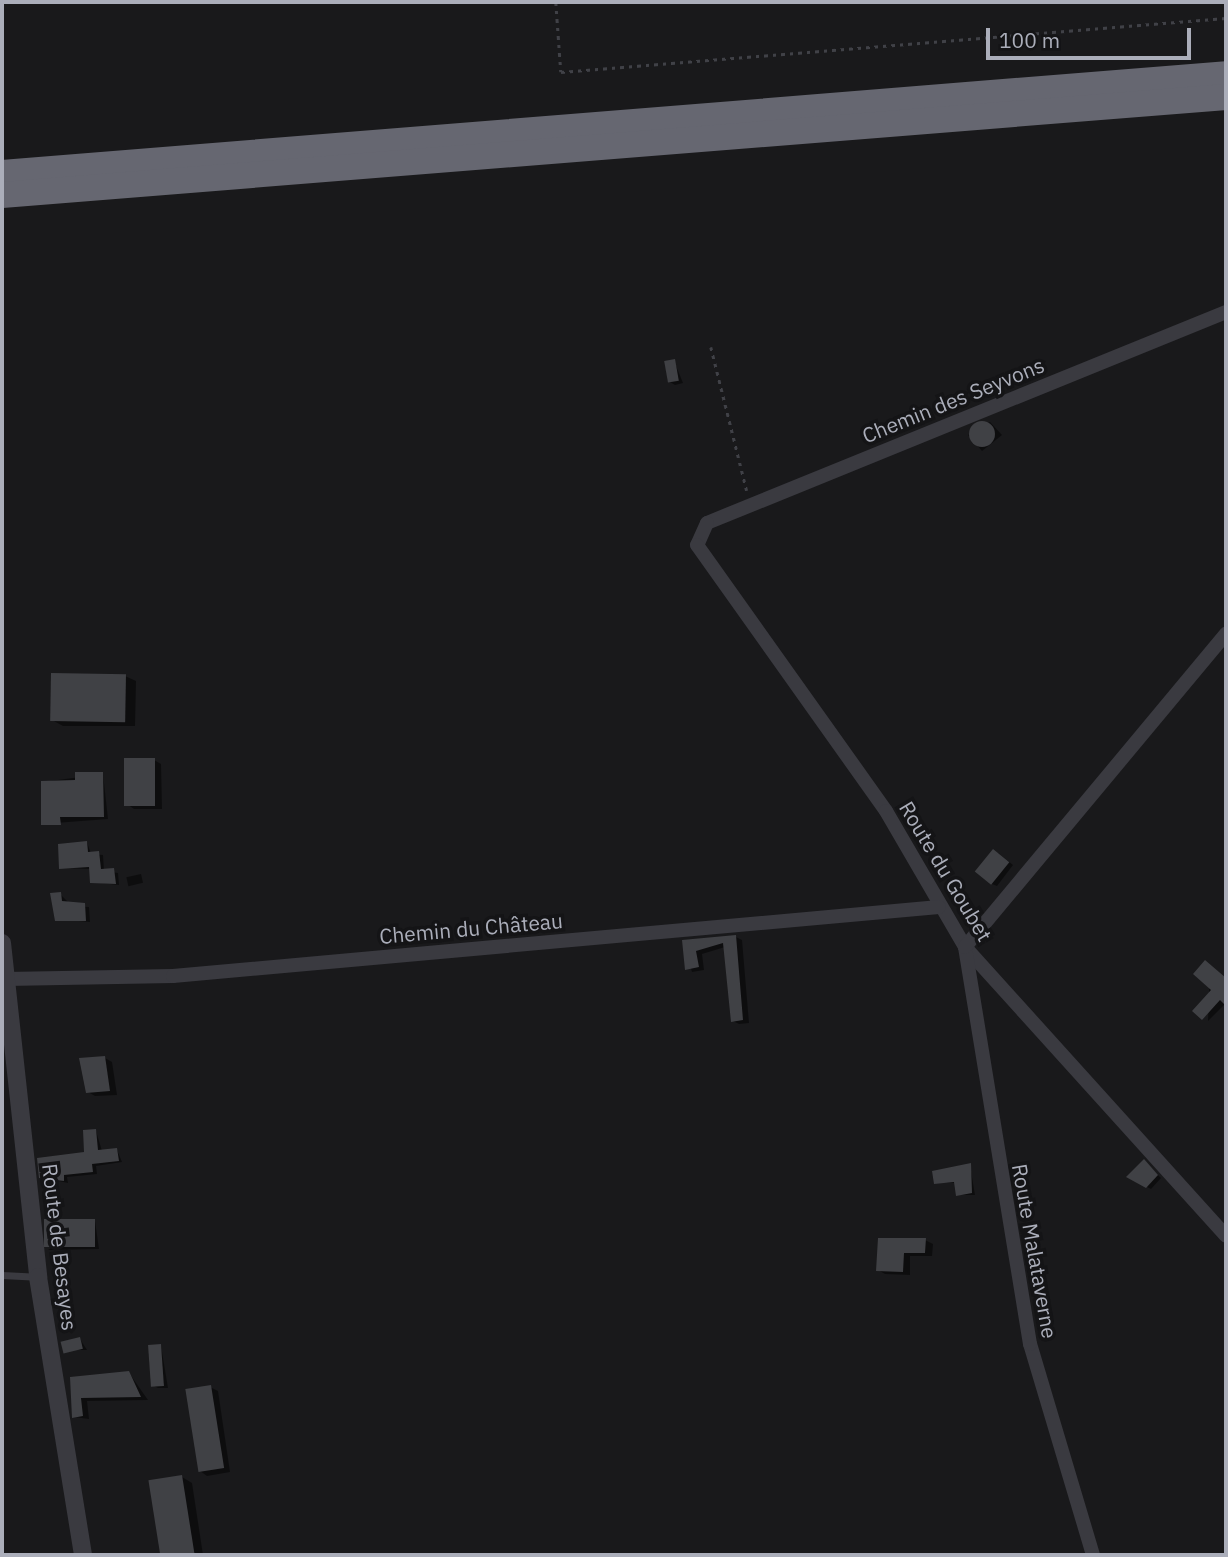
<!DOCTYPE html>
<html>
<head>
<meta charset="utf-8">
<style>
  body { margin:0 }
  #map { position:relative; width:1228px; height:1557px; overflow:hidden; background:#19191b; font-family:"IBM Plex Sans",sans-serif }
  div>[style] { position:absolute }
  .shadow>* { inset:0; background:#0007; transform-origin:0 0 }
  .building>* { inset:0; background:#404145; transform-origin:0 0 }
  .round { border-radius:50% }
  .path>* { height:2.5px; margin-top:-1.25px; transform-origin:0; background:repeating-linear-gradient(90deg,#404147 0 3.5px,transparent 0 8.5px) }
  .service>* { height:7px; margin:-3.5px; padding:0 3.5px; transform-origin:3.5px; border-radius:3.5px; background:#3a3a40 }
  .minor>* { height:14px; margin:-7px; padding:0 7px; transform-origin:7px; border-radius:7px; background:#3a3a40 }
  .tertiary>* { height:18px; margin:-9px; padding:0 9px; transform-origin:9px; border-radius:9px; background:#3a3a40 }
  .motorway>* { height:26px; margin:-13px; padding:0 13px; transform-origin:13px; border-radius:13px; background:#666771 }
  span { translate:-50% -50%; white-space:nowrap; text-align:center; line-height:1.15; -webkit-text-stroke:7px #141416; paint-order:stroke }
  .street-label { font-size:21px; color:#abaeba }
  .frame { position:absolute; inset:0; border:4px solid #abaeba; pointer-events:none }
  .scale { position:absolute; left:986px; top:28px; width:205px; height:32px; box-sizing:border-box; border:4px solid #abaeba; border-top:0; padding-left:9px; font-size:21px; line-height:24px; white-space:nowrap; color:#abaeba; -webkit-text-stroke:5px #141416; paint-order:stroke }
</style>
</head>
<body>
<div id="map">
  <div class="shadow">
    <i style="clip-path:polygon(674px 361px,683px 383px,675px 385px,670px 382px)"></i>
    <i style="clip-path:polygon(990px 422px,1002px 435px,982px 451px,968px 435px)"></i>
    <i style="clip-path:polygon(125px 676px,136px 681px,135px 726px,63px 726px,52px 720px)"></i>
    <i style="clip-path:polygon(154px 760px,161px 764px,162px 809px,134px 809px,127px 804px)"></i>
    <i style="clip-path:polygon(103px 774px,108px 819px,42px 824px,43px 782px)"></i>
    <i style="clip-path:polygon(87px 842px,91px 854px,103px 855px,104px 871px,118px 873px,119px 885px,92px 882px,91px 869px,61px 868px)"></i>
    <i style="clip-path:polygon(998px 853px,1013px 865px,997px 886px,992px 884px)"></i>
    <i style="left:141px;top:874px;width:9px;height:15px;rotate:77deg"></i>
    <i style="clip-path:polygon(60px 894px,72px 906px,89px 907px,90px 922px,56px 919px)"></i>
    <i style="clip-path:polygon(736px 937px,742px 940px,749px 1023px,739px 1024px,733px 1021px,725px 947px,702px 954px,704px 970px,692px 972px,683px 942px)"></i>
    <i style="clip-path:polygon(1210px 965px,1226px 979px,1226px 1003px,1208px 1021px)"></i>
    <i style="clip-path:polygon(105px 1058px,112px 1062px,117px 1095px,95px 1096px,88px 1092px)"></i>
    <i style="clip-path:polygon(96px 1131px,102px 1151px,117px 1150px,122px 1162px,96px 1166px,97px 1174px,67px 1177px,68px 1183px,40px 1177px,86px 1154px)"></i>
    <i style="clip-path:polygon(1144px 1162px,1161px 1178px,1151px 1189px,1128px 1177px)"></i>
    <i style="clip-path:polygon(970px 1165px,975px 1195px,958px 1195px,956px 1183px,935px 1183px)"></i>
    <i style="clip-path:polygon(95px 1221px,99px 1249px,48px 1250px)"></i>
    <i style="clip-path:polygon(879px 1240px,925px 1240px,933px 1244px,932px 1256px,910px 1256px,910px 1275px,885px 1274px,878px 1270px)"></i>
    <i style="clip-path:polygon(80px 1339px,87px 1350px,63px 1350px)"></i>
    <i style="clip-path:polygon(161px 1346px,168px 1388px,158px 1388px,154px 1386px)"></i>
    <i style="clip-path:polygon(129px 1373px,148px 1400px,87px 1401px,89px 1419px,74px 1417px,71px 1379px)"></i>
    <i style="clip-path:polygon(210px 1387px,218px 1391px,230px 1472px,207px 1476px,200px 1471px)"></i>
    <i style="clip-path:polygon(182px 1477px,192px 1483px,203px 1555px,162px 1555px,150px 1481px)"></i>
  </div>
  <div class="building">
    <i style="left:675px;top:359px;width:22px;height:11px;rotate:80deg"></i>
    <i class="round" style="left:969px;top:421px;width:26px;height:26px"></i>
    <i style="left:51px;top:673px;width:75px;height:48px;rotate:1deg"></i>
    <i style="left:155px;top:758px;width:48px;height:31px;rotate:90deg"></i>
    <i style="clip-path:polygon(75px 772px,103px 772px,104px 817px,60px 817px,61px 825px,41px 825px,41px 781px,75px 780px)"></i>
    <i style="clip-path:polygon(87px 841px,88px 852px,99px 851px,101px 869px,114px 868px,116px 884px,90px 883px,89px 867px,59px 869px,58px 844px)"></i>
    <i style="left:993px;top:849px;width:21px;height:29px;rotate:39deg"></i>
    <i style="clip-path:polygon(61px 892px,62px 901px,85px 903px,86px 921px,55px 921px,50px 893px)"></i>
    <i style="clip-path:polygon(736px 935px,743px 1020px,731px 1022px,723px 943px,696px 951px,699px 967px,685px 970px,682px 940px)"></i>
    <i style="clip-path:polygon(1205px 960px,1226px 978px,1226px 1006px,1220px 1000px,1202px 1020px,1192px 1011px,1211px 990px,1193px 974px)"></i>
    <i style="clip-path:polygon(105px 1056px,110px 1091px,86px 1093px,79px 1058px)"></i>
    <i style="clip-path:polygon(96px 1129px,98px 1150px,117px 1148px,119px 1161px,92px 1164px,93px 1172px,64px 1175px,64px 1181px,39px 1178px,37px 1158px,84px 1152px,83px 1130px)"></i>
    <i style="clip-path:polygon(1144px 1159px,1158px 1175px,1146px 1188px,1126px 1177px)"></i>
    <i style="clip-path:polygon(971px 1163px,972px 1193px,956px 1196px,954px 1182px,934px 1184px,932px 1171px)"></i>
    <i style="left:95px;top:1219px;width:28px;height:51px;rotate:90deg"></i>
    <i style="clip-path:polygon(878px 1238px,926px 1238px,925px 1253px,904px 1253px,903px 1272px,876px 1271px)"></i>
    <i style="left:80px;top:1337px;width:12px;height:20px;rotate:76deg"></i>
    <i style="left:161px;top:1344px;width:42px;height:13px;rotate:86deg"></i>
    <i style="clip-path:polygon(129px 1371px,141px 1397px,81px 1398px,83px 1416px,72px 1418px,70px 1377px)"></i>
    <i style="left:211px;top:1385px;width:84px;height:26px;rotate:81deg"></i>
    <i style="left:182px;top:1475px;width:81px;height:34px;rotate:81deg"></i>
  </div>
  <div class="path">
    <i style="left:556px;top:2px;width:70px;rotate:85.9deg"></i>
    <i style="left:561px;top:72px;width:667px;rotate:-4.64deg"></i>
    <i style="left:711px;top:347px;width:148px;rotate:76deg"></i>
  </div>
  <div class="service">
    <i style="left:2px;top:1275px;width:34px;rotate:3deg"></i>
  </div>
  <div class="minor">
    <i style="left:1226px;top:312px;width:560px;rotate:157.88deg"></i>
    <i style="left:707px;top:523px;width:24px;rotate:114deg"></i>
    <i style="left:697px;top:545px;width:326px;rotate:54.6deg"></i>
    <i style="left:886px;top:811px;width:157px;rotate:59.8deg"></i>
    <i style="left:965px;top:947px;width:389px;rotate:47.9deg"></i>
    <i style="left:6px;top:979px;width:167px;rotate:-1deg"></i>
    <i style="left:173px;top:976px;width:769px;rotate:-5.15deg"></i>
    <i style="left:1093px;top:1555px;width:220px;rotate:-106.6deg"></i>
    <i style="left:1030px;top:1344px;width:402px;rotate:-99.3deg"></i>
    <i style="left:965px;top:947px;width:408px;rotate:-50.2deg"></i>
  </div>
  <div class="tertiary">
    <i style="left:2px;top:943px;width:336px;rotate:83.8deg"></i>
    <i style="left:38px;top:1277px;width:282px;rotate:80.8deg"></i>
  </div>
  <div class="motorway">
    <i style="left:2px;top:173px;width:1228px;rotate:-4.62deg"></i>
    <i style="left:2px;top:195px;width:1228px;rotate:-4.58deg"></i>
  </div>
  <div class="street-label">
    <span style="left:953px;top:400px;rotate:-22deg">Chemin des Seyvons</span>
    <span style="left:946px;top:871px;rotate:59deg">Route du Goubet</span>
    <span style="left:471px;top:928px;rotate:-5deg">Chemin du Château</span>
    <span style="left:60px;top:1247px;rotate:83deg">Route de Besayes</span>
    <span style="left:1035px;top:1251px;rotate:80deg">Route Malataverne</span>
  </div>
  <div class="frame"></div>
  <div class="scale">100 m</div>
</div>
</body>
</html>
